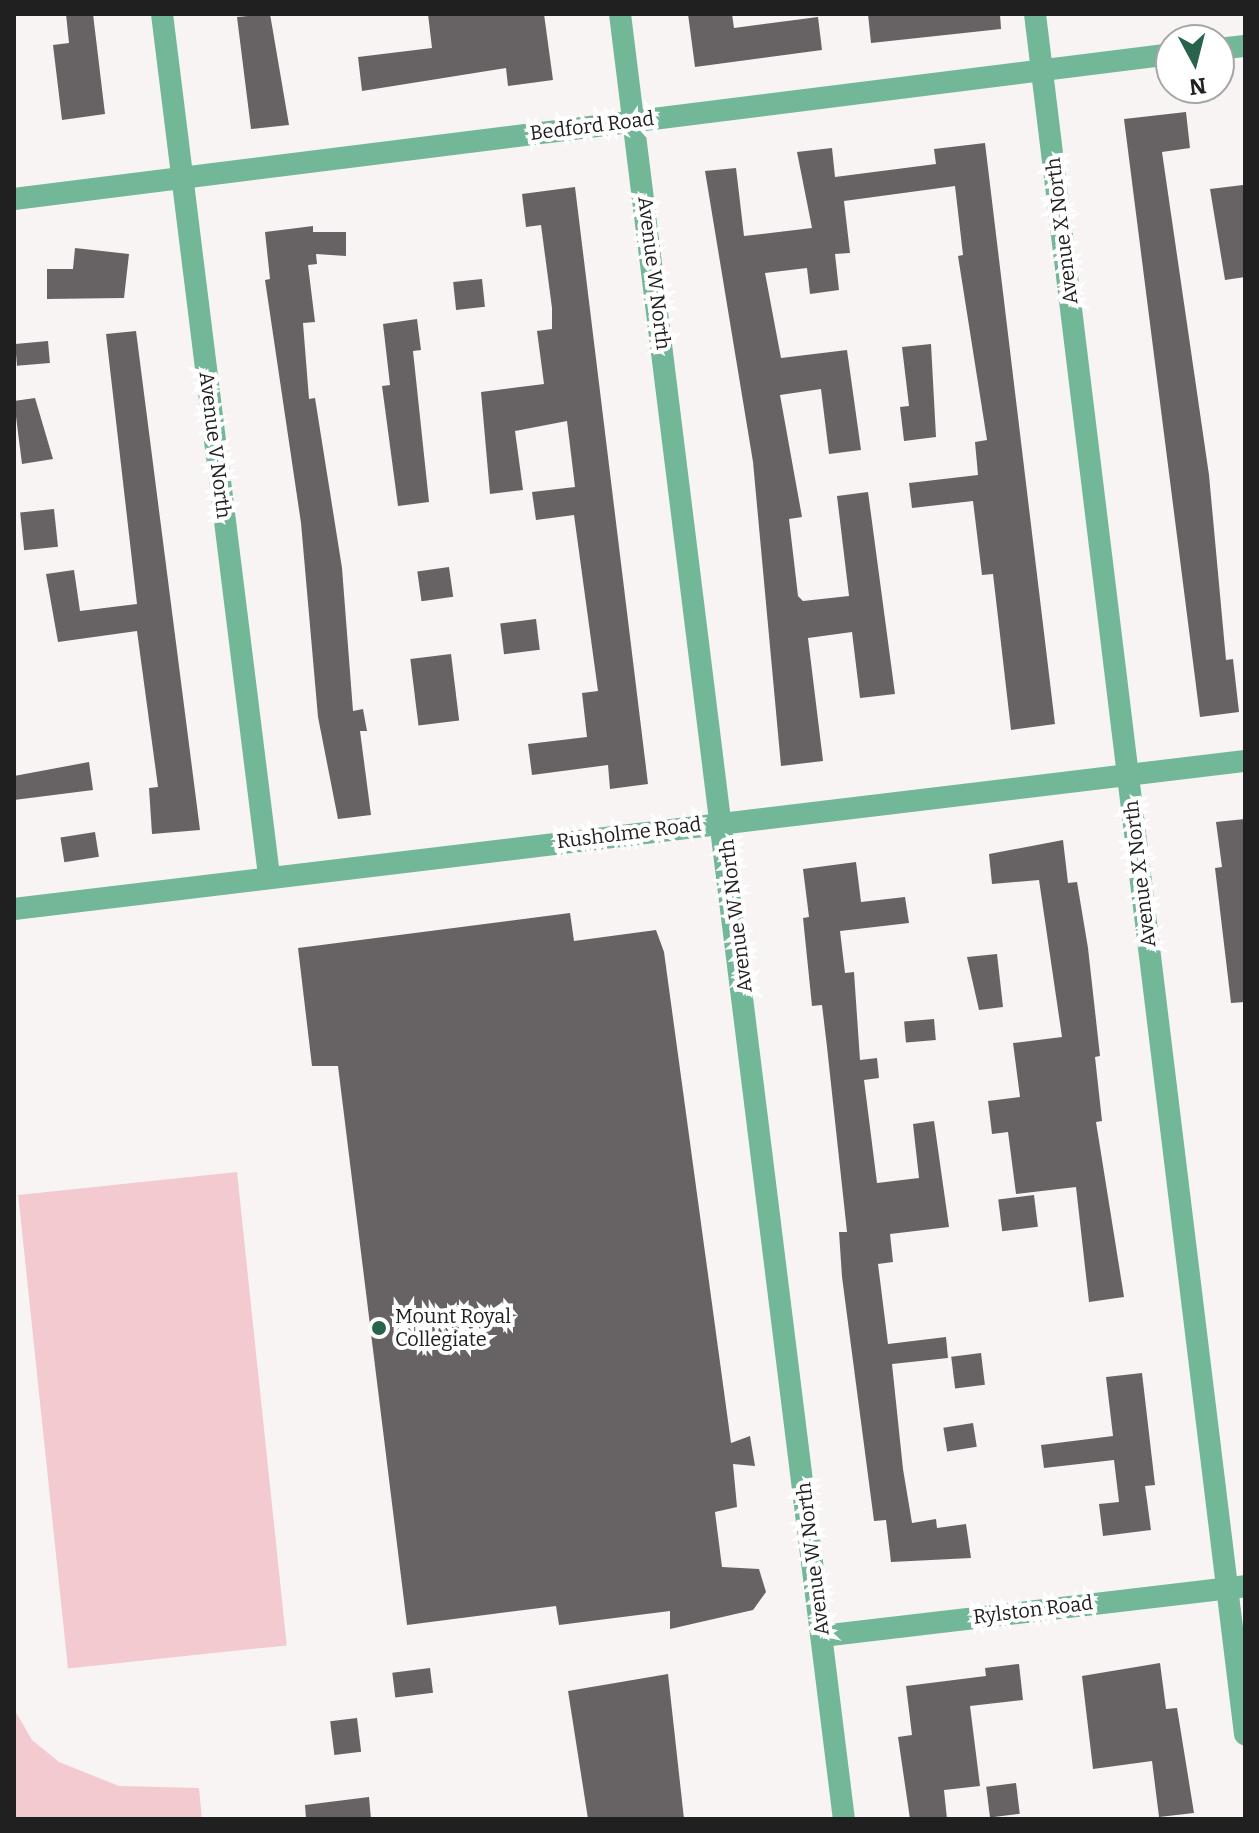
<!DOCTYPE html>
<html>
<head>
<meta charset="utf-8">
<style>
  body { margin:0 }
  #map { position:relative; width:1259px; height:1833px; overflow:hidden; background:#f8f4f4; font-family:Bitter,serif }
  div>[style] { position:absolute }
  .green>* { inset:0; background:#f3cacf; transform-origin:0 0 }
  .building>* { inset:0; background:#676364; transform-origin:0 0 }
  .minor>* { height:22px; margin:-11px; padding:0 11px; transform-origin:11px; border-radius:11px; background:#72b798 }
  .tertiary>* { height:22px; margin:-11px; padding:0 11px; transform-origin:11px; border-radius:11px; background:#72b798 }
  .dots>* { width:22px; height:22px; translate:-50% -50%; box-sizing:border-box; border:4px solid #fff; border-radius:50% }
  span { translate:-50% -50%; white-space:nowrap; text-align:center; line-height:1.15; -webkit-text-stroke:8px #fff; paint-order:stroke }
  .street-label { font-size:20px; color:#212020 }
  .poi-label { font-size:20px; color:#212020 }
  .left { translate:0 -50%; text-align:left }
  .frame { position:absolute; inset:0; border:16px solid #212020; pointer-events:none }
  .north { position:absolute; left:1155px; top:24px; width:80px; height:80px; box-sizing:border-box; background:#fff; border:2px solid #a6a6a6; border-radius:50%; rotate:173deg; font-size:22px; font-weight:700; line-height:32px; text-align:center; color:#212020 }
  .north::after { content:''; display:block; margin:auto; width:28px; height:36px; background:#2a634c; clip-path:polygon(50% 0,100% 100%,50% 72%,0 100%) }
</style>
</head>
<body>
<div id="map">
  <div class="green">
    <i style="left:237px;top:1172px;width:476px;height:220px;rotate:84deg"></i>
    <i style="clip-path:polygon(14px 1709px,32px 1740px,59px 1762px,119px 1786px,199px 1788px,202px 1819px,14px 1819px)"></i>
  </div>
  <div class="building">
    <i style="clip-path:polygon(66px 14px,93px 14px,105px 114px,62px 120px,53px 45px,69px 43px)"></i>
    <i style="clip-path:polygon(270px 14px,289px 125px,251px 129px,237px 17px)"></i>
    <i style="clip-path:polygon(428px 14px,544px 14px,553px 80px,508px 86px,506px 68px,362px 91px,358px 57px,432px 48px)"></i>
    <i style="clip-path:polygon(688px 14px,732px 14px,734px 28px,818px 17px,822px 50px,695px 67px)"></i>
    <i style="clip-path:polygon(868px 14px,1000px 14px,1001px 29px,871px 43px)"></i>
    <i style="clip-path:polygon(1186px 112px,1190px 148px,1162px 152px,1209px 475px,1226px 660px,1233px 659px,1239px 712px,1200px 717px,1124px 119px)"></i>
    <i style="clip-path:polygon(985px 143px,1055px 724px,1011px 730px,993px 574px,982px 575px,973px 501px,912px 508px,909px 483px,978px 475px,975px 442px,987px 440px,958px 256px,963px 255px,955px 186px,844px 201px,850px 253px,835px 254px,839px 290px,810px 294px,807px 268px,765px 273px,781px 358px,847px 350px,861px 450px,829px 454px,821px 389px,780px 395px,802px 517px,789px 519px,798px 596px,803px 601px,849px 596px,837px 496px,868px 492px,895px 694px,860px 698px,852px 632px,808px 638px,823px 761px,781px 766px,753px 462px,705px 171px,736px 168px,744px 236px,812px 228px,797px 152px,832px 148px,835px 177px,936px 164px,934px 149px)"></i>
    <i style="clip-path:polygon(1243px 185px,1245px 277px,1225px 280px,1210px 189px)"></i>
    <i style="clip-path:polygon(575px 187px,648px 784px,610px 789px,608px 765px,532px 775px,528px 744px,587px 737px,582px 693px,598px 691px,574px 515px,536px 520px,532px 492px,575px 487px,567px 421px,515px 431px,523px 490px,490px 494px,481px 392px,544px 384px,537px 331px,552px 329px,552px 308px,541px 225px,526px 227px,522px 194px)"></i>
    <i style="clip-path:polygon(313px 226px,313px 232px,346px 232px,346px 256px,316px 254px,317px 264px,308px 265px,315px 322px,303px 323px,309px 399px,315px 398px,342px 568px,353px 711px,363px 709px,367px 731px,360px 731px,371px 815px,338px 819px,318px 717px,301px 523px,265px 280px,270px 279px,265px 232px)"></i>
    <i style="clip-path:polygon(75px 248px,129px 254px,124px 298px,47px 299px,47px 269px,73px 269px)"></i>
    <i style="left:482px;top:279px;width:28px;height:29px;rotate:84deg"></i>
    <i style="clip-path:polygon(417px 319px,421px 350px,413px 351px,429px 502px,398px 506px,382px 386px,390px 385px,383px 324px)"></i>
    <i style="clip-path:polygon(136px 331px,200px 830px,152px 834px,149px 788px,158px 787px,137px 631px,58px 642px,46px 574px,74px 570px,80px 611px,137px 604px,106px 334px)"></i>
    <i style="left:48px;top:341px;width:22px;height:33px;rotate:85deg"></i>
    <i style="clip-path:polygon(931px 344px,936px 437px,904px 441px,900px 407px,909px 406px,902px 347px)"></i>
    <i style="clip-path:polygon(35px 398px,53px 459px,22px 464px,14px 401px)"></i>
    <i style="left:54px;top:509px;width:38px;height:34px;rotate:84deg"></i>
    <i style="left:449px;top:567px;width:30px;height:32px;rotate:82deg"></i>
    <i style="left:536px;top:619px;width:31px;height:36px;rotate:83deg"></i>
    <i style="left:451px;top:654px;width:67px;height:41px;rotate:83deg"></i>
    <i style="clip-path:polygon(89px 762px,93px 790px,14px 800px,14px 776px)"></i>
    <i style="clip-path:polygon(1245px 819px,1245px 1002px,1231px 1003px,1215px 868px,1222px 867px,1216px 822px)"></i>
    <i style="left:95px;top:832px;width:25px;height:35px;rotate:81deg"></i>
    <i style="clip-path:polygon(1063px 840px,1068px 883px,1077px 882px,1088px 948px,1100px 1056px,1095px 1057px,1102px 1121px,1096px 1122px,1124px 1297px,1089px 1302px,1076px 1187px,1016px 1194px,1008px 1132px,992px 1134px,988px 1101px,1020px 1097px,1013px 1043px,1062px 1037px,1039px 880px,992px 884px,989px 854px)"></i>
    <i style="clip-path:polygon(856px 862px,861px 902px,905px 897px,909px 923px,840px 931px,845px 973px,854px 972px,860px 1060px,877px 1058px,879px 1078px,864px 1080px,877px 1183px,919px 1178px,913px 1124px,934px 1121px,949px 1227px,890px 1234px,893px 1262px,878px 1264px,888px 1344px,946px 1337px,948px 1358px,892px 1364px,903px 1469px,912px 1523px,936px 1519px,937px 1528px,966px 1524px,971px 1558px,891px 1562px,886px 1520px,874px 1521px,842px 1277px,839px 1232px,847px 1232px,827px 1047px,822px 1005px,812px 1006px,803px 918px,809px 917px,803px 869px)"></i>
    <i style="clip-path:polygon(570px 913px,574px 941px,656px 930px,664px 952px,731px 1443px,750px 1436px,755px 1466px,733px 1464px,737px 1507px,715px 1512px,722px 1567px,759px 1569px,766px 1592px,753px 1610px,670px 1629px,670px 1611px,559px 1625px,556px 1606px,407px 1625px,338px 1066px,312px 1066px,298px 948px)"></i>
    <i style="clip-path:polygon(997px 954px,1003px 1007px,979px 1010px,967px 957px)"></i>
    <i style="left:934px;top:1019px;width:21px;height:30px;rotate:85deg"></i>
    <i style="left:1034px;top:1195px;width:32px;height:36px;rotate:83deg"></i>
    <i style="left:981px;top:1353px;width:32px;height:30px;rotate:83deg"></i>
    <i style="clip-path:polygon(1142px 1373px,1155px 1485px,1145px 1486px,1151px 1530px,1103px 1536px,1099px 1504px,1119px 1502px,1114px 1460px,1044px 1468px,1041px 1445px,1113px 1436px,1106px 1377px)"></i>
    <i style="left:973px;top:1423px;width:24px;height:30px;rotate:81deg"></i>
    <i style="clip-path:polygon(1160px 1663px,1166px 1709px,1177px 1708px,1194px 1813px,1159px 1817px,1152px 1761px,1093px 1769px,1082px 1676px)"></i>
    <i style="clip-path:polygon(1019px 1664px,1023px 1700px,970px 1706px,980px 1786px,944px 1790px,947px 1819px,910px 1819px,898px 1737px,912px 1735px,906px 1686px,986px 1676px,985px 1668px)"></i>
    <i style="left:430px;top:1668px;width:25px;height:38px;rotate:83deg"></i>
    <i style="clip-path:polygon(668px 1674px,684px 1819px,588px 1819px,568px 1691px)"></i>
    <i style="left:357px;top:1718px;width:34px;height:27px;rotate:83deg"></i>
    <i style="left:1016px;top:1783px;width:31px;height:30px;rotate:83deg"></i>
    <i style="clip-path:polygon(369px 1797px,371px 1819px,306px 1819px,305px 1805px)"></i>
  </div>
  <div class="minor">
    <i style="left:162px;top:14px;width:869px;rotate:82.92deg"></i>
    <i style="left:1035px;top:14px;width:1733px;rotate:83.04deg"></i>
    <i style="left:1219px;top:49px;width:26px;rotate:-7deg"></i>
    <i style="left:14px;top:199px;width:1166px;rotate:-7.14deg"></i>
    <i style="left:14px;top:909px;width:1240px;rotate:-6.86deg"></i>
    <i style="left:822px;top:1636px;width:426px;rotate:-6.7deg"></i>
  </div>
  <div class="tertiary">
    <i style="left:620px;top:14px;width:1819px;rotate:82.93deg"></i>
  </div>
  <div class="dots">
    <i style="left:379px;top:1328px;background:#2a634c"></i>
  </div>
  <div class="street-label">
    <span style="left:592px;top:126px;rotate:-7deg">Bedford Road</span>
    <span style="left:1062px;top:231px;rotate:-97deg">Avenue X North</span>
    <span style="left:654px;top:273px;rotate:83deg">Avenue W North</span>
    <span style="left:215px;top:445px;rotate:83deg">Avenue V North</span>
    <span style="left:629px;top:833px;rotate:-7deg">Rusholme Road</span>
    <span style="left:1140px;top:874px;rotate:-97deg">Avenue X North</span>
    <span style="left:736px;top:916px;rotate:-97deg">Avenue W North</span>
    <span style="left:813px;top:1559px;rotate:-97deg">Avenue W North</span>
    <span style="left:1033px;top:1610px;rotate:-7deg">Rylston Road</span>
  </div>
  <div class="poi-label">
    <span class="left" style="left:395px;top:1328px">Mount Royal<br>Collegiate</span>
  </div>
  <div class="frame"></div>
  <div class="north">N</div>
</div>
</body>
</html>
